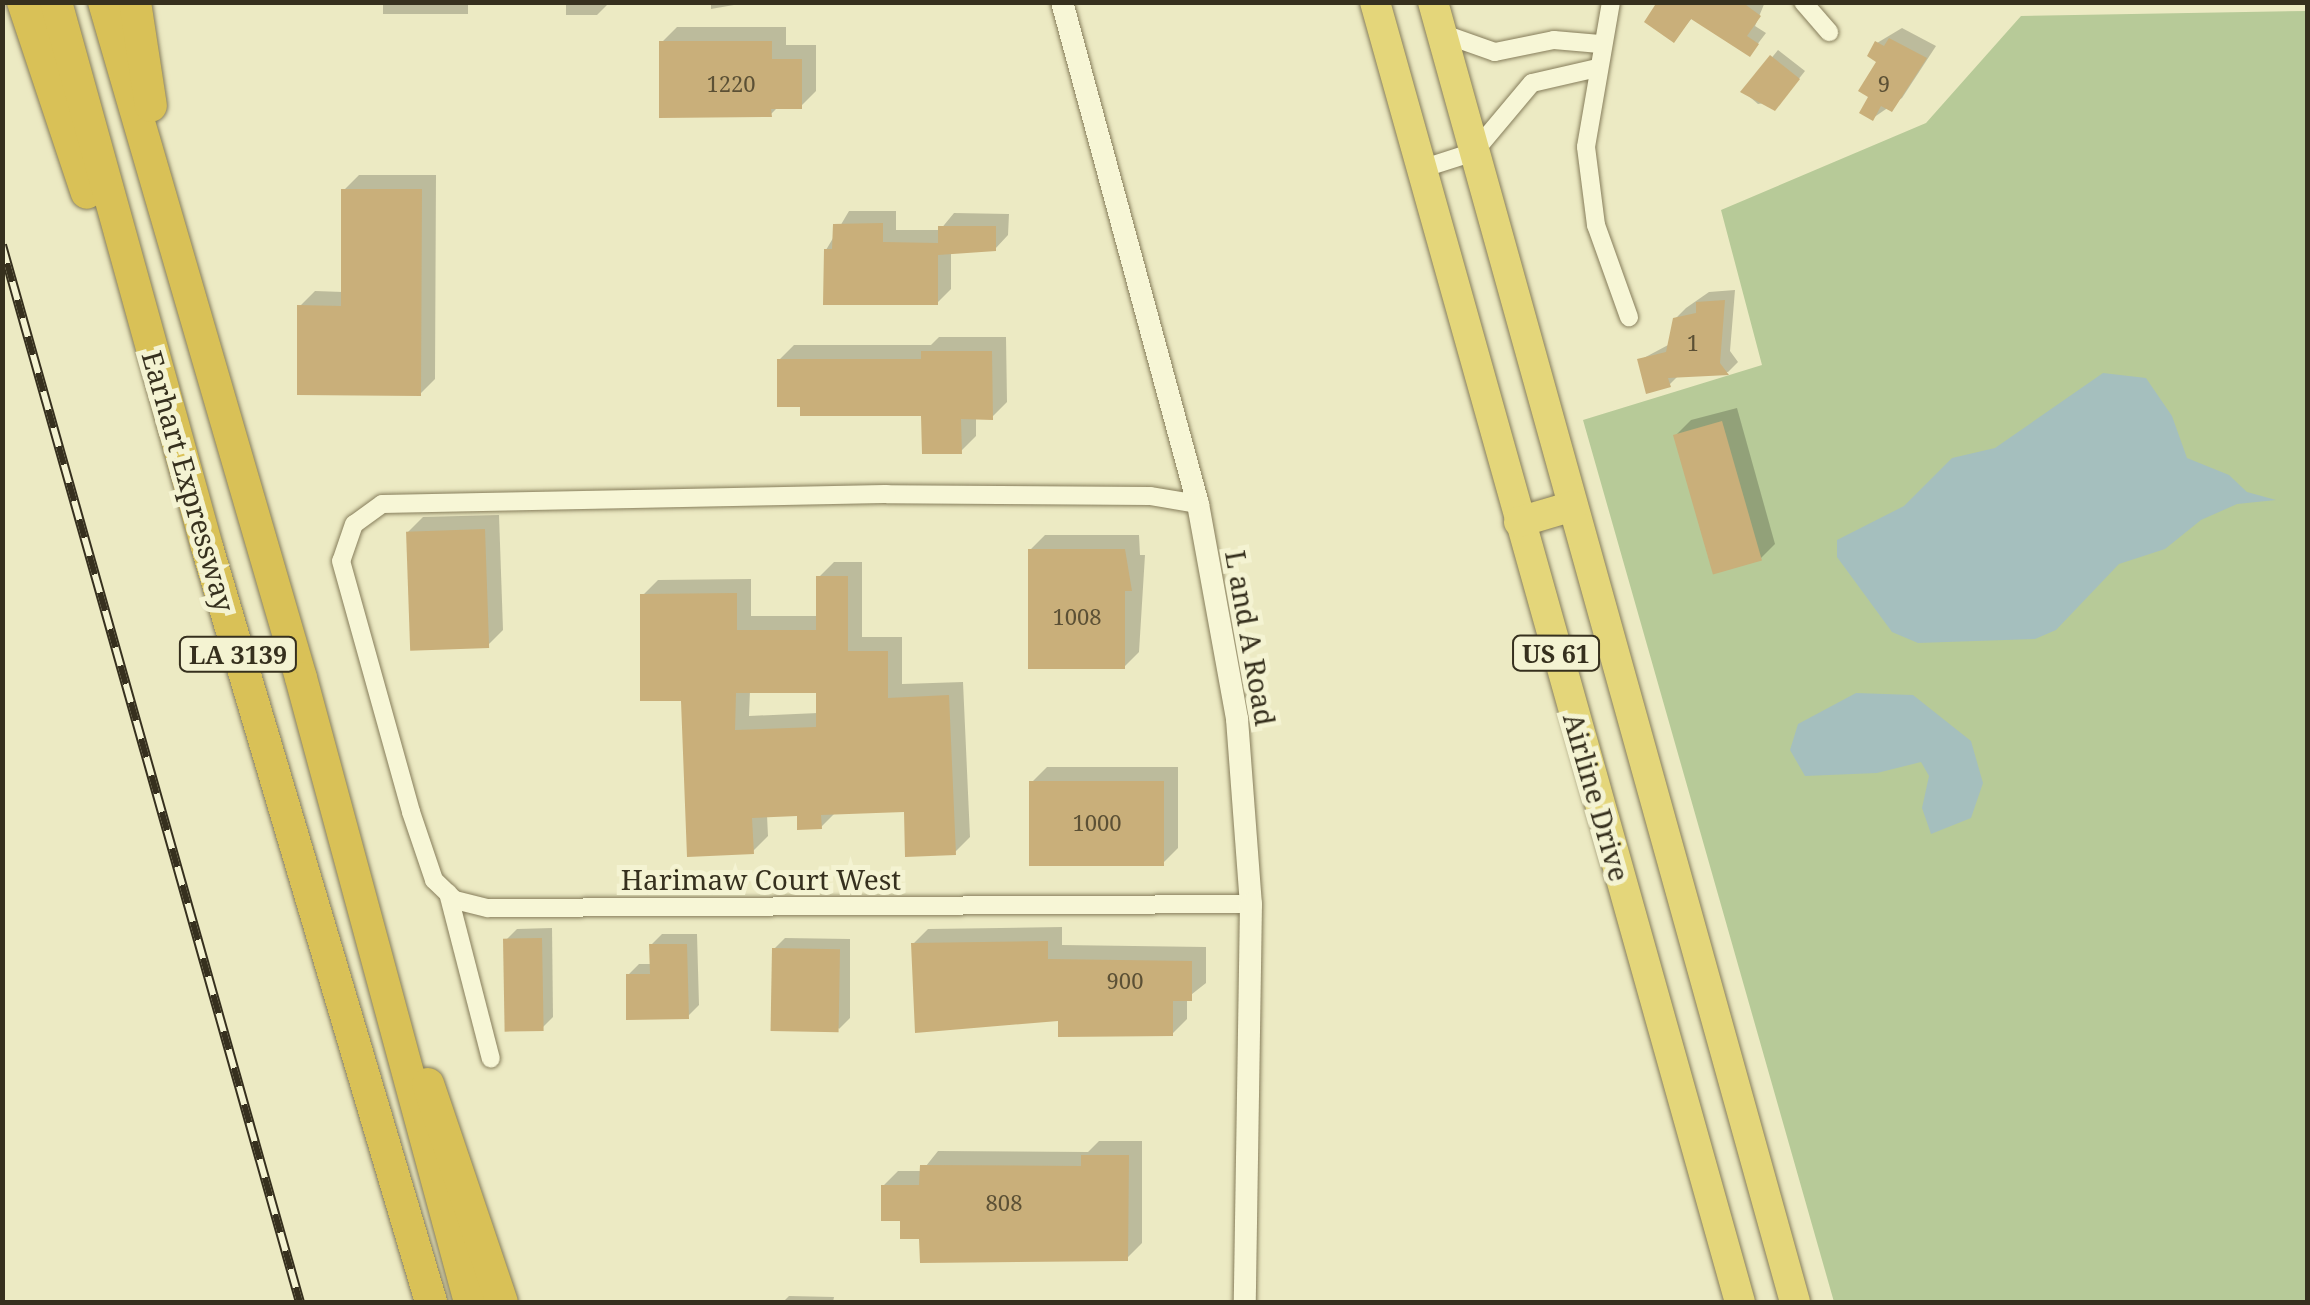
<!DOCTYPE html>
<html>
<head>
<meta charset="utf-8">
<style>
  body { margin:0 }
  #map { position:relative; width:2310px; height:1305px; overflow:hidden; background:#eceac3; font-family:"Noto Serif",serif }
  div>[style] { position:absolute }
  .green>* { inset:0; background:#b7ca98 }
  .water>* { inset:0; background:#a5bfbe }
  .shadow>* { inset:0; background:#0003; transform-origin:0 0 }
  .building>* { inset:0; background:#c9af7a; transform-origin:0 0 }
  .roads { filter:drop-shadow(0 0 2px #867d5b) drop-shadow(0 0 2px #867d5b) }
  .minor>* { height:18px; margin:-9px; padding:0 9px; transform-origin:9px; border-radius:9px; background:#f7f6d6 }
  .tertiary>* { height:22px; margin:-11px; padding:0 11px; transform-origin:11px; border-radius:11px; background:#f7f6d6 }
  .trunk>* { height:30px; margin:-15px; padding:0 15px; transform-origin:15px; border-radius:15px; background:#e4d67a }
  .motorway>* { height:32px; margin:-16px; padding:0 16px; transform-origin:16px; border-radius:16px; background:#d9c157 }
  .rail>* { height:10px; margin-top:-5px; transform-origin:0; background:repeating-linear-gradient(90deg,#f4f3d2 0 19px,#36301e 0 38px); box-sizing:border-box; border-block:2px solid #36301e }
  span { translate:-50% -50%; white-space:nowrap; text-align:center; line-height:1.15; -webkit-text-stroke:10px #f4f3d2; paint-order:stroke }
  .number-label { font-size:22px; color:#5b5035 }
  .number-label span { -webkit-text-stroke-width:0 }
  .shield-label span { padding:2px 8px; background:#f4f3d2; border:2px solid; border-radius:8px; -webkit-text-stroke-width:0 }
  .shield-label { font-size:25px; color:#36301e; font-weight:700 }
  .street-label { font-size:28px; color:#36301e }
  .frame { position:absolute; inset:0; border:5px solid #36301e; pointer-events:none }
</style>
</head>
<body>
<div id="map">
  <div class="green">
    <i style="clip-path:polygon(2307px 11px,2307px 1302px,1834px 1302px,1583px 420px,1762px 365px,1721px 210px,1926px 123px,2021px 16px)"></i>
  </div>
  <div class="water">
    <i style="clip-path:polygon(2103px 373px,2146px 378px,2172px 416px,2187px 458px,2229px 475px,2247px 492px,2276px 500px,2237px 504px,2201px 520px,2165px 549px,2119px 564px,2056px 630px,2035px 639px,1918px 643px,1892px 632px,1837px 557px,1837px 540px,1904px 506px,1952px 458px,1995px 448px)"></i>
    <i style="clip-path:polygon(1856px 693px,1913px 695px,1971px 741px,1983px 783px,1971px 818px,1931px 834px,1922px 808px,1929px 776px,1921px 762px,1877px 773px,1805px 776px,1790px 750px,1798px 724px)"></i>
  </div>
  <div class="shadow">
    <i style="left:383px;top:2px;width:85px;height:12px"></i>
    <i style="clip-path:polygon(566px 2px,610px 2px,597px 15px,566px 15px)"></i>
    <i style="clip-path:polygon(711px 2px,751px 2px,711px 9px)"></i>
    <i style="clip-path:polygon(1660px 2px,1765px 2px,1755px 26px,1766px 33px,1750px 54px,1693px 17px,1673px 40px)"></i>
    <i style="clip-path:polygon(677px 27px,786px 27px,786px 45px,816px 45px,816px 91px,801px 106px,779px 106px,770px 115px,662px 42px)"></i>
    <i style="clip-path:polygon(1902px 28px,1936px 46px,1902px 98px,1873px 118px,1877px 43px)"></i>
    <i style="clip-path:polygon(1778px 50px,1805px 71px,1782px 100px,1758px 104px,1744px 92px)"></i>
    <i style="clip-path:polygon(359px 175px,436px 175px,435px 379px,420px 394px,300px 306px,315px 291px,343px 292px,344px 190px)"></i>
    <i style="clip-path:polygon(849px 211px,896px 211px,896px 230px,940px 230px,954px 213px,1009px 214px,1008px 235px,995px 249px,951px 252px,951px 289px,937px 303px,826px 250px)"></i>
    <i style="clip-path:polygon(1735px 290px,1730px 351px,1738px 362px,1728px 372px,1679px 375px,1669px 385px,1640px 360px,1670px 344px,1675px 319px,1686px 308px,1709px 292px)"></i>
    <i style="clip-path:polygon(939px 337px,1006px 337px,1007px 402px,992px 417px,976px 417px,976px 436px,961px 451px,924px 413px,802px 404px,779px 360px,794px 345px,931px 345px)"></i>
    <i style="clip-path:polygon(1737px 408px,1775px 544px,1760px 559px,1676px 435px,1691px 420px)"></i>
    <i style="clip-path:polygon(499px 515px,503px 630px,488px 645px,408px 532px,423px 517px)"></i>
    <i style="clip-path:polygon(1045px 535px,1139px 535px,1140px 555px,1145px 555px,1139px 652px,1124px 667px,1030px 550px)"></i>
    <i style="clip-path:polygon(evenodd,834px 562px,862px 562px,862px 637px,902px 637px,902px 684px,963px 682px,970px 837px,955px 852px,906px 809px,836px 812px,821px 827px,799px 814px,767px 815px,768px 836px,753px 851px,643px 595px,658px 580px,751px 579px,751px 616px,819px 616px,819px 577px,834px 562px,750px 691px,818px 691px,818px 713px,749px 716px,750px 691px)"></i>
    <i style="clip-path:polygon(1047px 767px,1178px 767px,1178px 848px,1163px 863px,1032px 782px)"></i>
    <i style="clip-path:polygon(1062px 927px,1062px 945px,1206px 947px,1206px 983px,1187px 998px,1187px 1019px,1172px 1034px,1060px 1018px,913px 944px,928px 929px)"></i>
    <i style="clip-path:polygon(552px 928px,553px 1017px,542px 1028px,506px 940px,517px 929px)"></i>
    <i style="clip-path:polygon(662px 934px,697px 934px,699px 1005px,688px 1016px,628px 975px,639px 964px,652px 964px,651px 945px)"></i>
    <i style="clip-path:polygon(785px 938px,850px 939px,850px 1018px,839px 1029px,774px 949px)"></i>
    <i style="clip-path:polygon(1099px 1141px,1142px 1141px,1142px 1243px,1127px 1258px,921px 1237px,883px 1186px,898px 1171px,922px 1171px,938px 1151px,1088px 1152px)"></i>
    <i style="clip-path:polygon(789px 1296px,834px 1297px,833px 1302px,783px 1302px)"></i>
  </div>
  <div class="building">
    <i style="clip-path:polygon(1657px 2px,1742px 2px,1761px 16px,1747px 36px,1759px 44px,1750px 57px,1691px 19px,1674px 43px,1644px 22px)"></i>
    <i style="clip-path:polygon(1889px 38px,1927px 58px,1892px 112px,1881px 106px,1873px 121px,1859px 113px,1868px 97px,1858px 91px,1876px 62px,1867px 56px,1875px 41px,1884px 46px)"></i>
    <i style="clip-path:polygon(659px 41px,772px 41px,772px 59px,802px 59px,802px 109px,771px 109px,772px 117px,659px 118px)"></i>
    <i style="clip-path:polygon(1770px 55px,1800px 79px,1775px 111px,1740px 92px)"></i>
    <i style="clip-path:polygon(341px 189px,422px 189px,421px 396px,297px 395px,297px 305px,341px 306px)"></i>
    <i style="clip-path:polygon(883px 223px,883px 242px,938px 243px,938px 226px,996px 226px,996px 251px,938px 255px,938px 305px,823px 305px,824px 249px,832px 249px,833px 224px)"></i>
    <i style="clip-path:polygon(1725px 300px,1720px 363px,1729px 375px,1668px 378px,1671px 387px,1646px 394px,1637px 359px,1666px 352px,1673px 318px,1696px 313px,1696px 302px)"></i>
    <i style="clip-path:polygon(921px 351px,992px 351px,993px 420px,961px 419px,962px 454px,922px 454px,921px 416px,800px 416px,800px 407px,777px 407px,777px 359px,921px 359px)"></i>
    <i style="left:1722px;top:421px;width:145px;height:51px;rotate:74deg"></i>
    <i style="left:485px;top:529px;width:119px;height:79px;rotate:88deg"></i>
    <i style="clip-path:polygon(1028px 549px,1125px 549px,1132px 591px,1125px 591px,1125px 669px,1028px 669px)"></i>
    <i style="clip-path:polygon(evenodd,816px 576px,848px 576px,848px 651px,888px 651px,888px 698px,949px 695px,956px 855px,905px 857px,904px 812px,821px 815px,822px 829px,797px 830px,797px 816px,752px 818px,754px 854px,687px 857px,681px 701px,640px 701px,640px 594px,737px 593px,737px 630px,816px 630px,816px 576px,736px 693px,816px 693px,816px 727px,735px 730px,736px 693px)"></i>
    <i style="left:1029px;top:781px;width:135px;height:85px"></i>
    <i style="left:542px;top:938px;width:93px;height:39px;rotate:89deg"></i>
    <i style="clip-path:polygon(1048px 941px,1048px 959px,1192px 961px,1192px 1001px,1173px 1001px,1173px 1036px,1058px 1037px,1058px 1021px,915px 1033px,911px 943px)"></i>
    <i style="clip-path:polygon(649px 944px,687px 944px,689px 1019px,626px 1020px,626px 974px,650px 974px)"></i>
    <i style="left:772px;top:948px;width:68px;height:83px;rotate:1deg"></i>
    <i style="clip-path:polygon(1081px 1155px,1129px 1155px,1128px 1261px,920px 1263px,919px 1239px,900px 1239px,900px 1221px,881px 1221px,881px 1185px,919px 1185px,920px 1165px,1081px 1166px)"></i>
  </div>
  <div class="roads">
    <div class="minor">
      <i style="left:1611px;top:2px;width:147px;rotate:99.8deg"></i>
      <i style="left:1586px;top:147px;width:79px;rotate:82.7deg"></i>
      <i style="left:1596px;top:225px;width:98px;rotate:70.3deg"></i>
      <i style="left:1803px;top:2px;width:40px;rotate:49deg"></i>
      <i style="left:1441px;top:33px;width:57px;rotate:19.4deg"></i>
      <i style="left:1495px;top:52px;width:60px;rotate:-11.5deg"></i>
      <i style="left:1554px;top:40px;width:46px;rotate:5deg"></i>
      <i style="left:1421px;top:169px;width:56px;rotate:-17.8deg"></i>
      <i style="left:1474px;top:152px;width:90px;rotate:-50deg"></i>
      <i style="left:1532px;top:83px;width:67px;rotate:-13deg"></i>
      <i style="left:1198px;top:504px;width:49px;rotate:-170.5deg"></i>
      <i style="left:1150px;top:496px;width:263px;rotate:-179.6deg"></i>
      <i style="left:887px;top:494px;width:505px;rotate:178.87deg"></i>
      <i style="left:382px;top:504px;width:34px;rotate:144deg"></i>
      <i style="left:354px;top:524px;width:39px;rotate:109deg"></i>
      <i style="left:341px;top:561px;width:261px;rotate:74.4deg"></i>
      <i style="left:411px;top:812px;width:72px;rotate:71.3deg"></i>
      <i style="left:434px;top:880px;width:29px;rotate:44deg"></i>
      <i style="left:455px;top:900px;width:34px;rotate:14deg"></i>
      <i style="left:488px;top:908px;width:763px;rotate:-0.3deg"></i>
      <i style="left:448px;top:893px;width:171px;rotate:75.5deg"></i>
    </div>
    <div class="tertiary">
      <i style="left:1062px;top:2px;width:520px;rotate:74.84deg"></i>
      <i style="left:1198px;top:504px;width:219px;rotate:79.7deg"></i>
      <i style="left:1237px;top:719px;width:186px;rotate:85.7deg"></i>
      <i style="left:1251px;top:904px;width:398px;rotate:90.9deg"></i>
    </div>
    <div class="trunk">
      <i style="left:1375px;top:2px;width:1350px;rotate:74.32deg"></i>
      <i style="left:1433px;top:2px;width:1349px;rotate:74.44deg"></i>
      <i style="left:1519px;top:522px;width:56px;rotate:-16.5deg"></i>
    </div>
    <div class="motorway">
      <i style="left:23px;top:2px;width:201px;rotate:71.5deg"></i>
      <i style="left:56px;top:2px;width:566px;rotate:74.51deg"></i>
      <i style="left:207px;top:547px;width:788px;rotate:73.47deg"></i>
      <i style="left:104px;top:2px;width:704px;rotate:73.75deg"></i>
      <i style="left:301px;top:678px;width:646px;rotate:74.85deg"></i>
      <i style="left:135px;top:2px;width:105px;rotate:81.3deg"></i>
      <i style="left:428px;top:1084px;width:230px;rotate:71.3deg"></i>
    </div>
  </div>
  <div class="rail">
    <i style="left:2px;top:245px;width:1098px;rotate:74.26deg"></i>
  </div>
  <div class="number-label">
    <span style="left:731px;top:84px">1220</span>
    <span style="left:1884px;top:84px">9</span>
    <span style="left:1693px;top:343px">1</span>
    <span style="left:1077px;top:617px">1008</span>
    <span style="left:1097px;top:823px">1000</span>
    <span style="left:1125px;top:981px">900</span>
    <span style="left:1004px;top:1203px">808</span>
  </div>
  <div class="shield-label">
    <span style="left:1556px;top:653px">US 61</span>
    <span style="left:238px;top:654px">LA 3139</span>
  </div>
  <div class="street-label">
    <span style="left:189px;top:481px;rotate:74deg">Earhart Expressway</span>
    <span style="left:1251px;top:638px;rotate:80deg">L and A Road</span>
    <span style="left:1597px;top:797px;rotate:74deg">Airline Drive</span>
    <span style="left:761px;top:879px">Harimaw Court West</span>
  </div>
  <div class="frame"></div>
</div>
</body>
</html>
